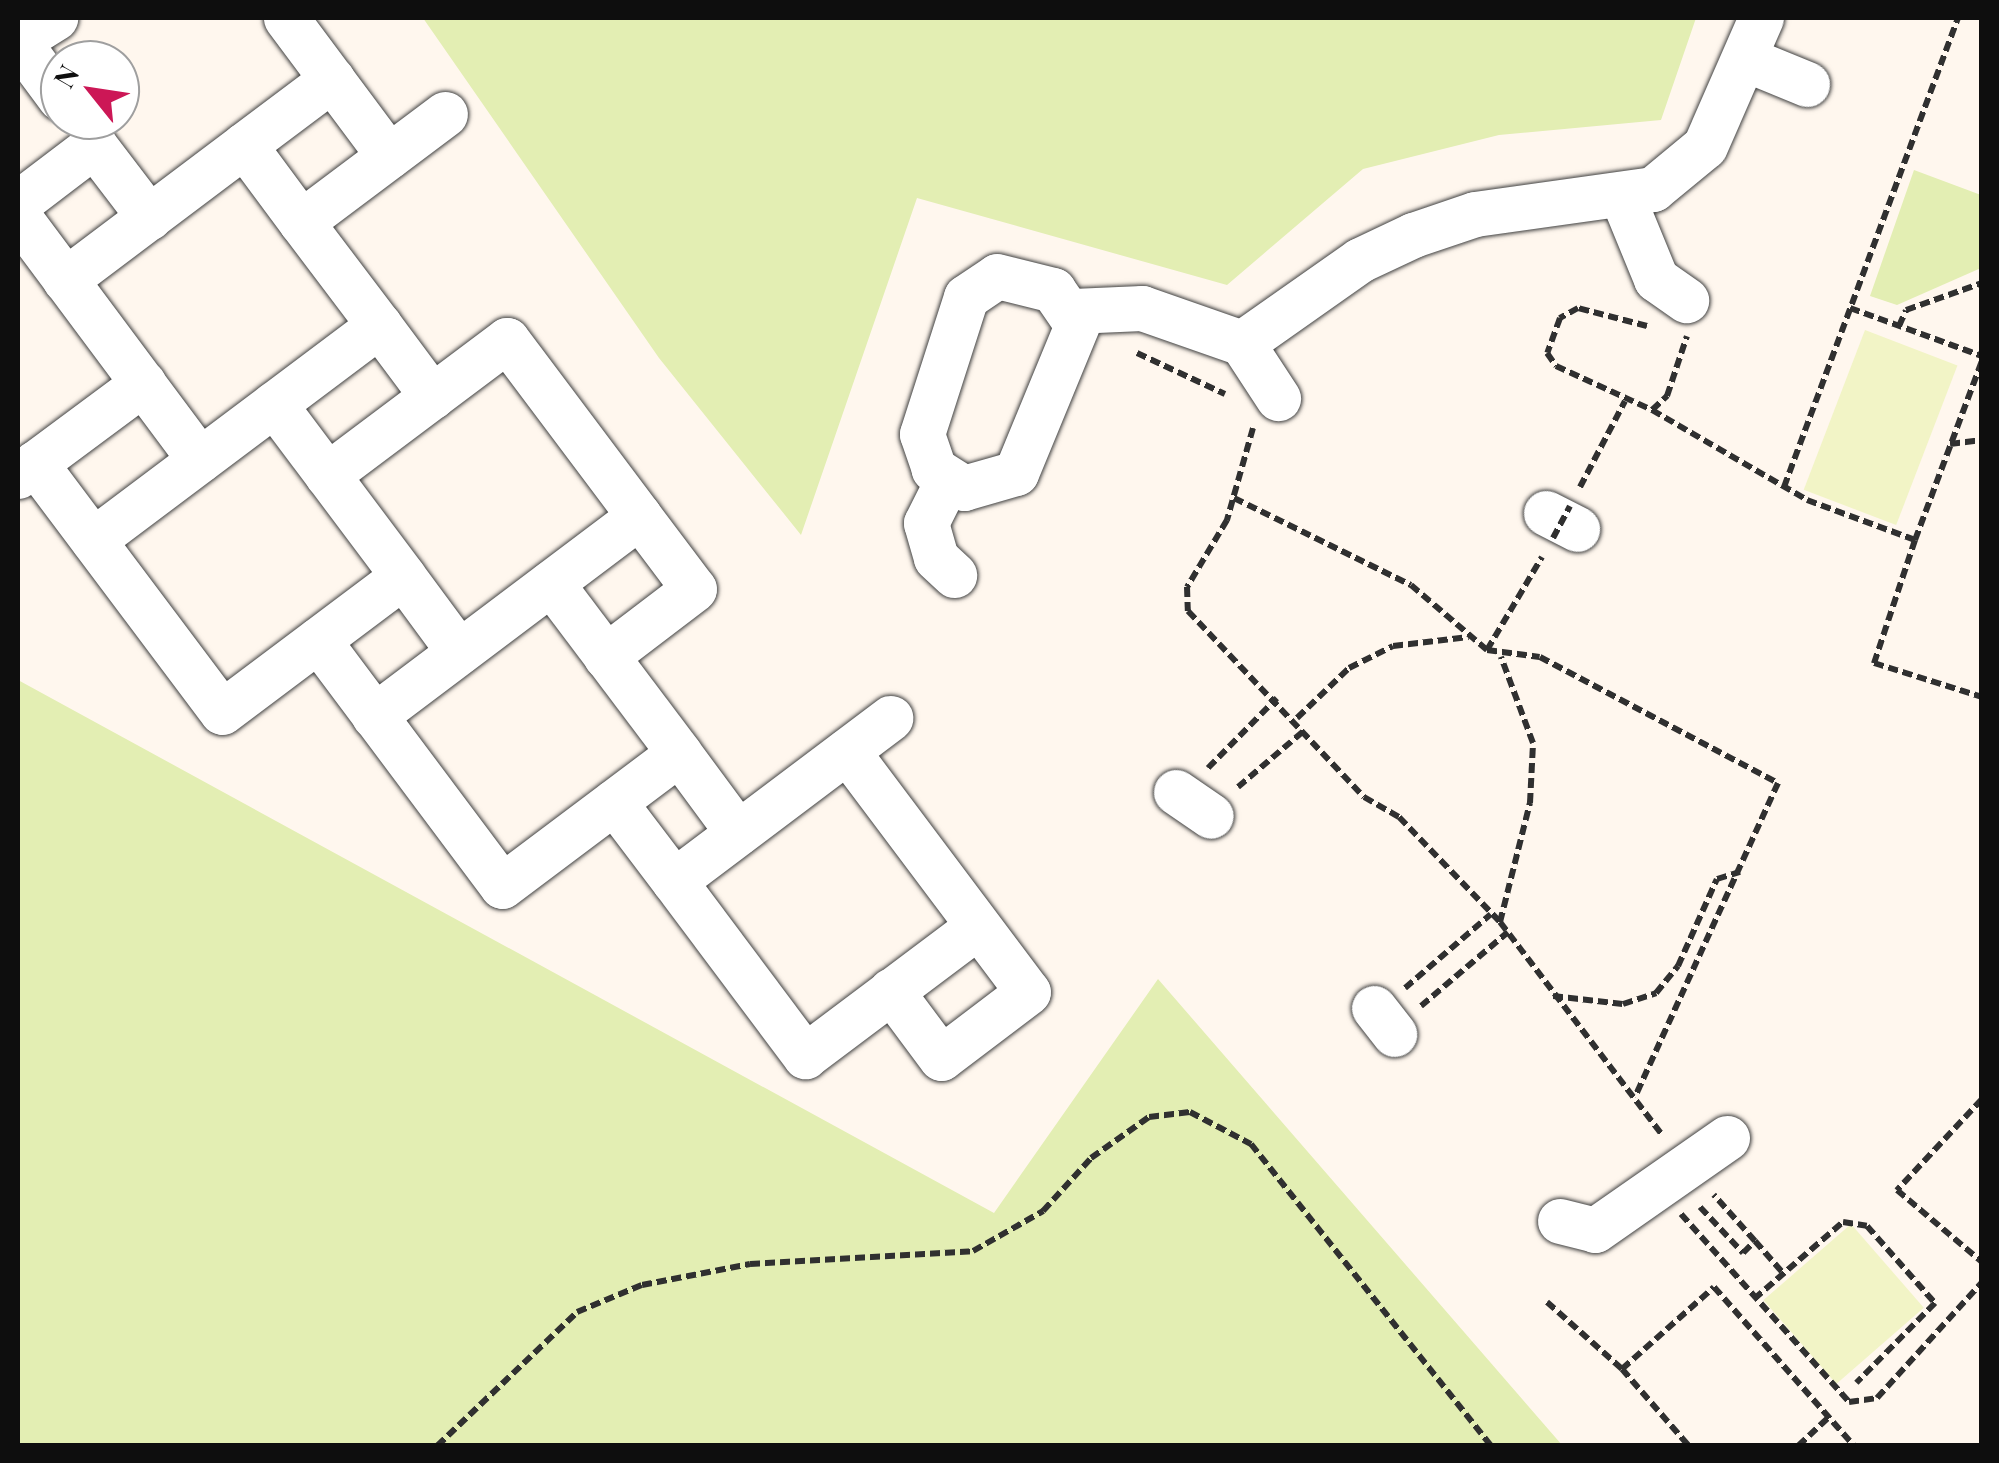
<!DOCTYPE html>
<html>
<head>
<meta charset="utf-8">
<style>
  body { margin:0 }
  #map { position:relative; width:1999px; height:1463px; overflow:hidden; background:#fff7ee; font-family:"Playfair Display",serif }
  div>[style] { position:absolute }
  .green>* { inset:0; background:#e3eeb3 }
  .pitch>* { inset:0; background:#f2f4c6; transform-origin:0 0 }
  .path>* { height:6px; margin-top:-3px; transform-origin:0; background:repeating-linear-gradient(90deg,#303030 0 10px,transparent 0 15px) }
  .roads { filter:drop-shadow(0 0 2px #414141) drop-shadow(0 0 2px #414141) }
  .minor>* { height:45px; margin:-22.5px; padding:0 22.5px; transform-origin:22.5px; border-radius:22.5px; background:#fff }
  .path-bridge>* { height:6px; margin-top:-3px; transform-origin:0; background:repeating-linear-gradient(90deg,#303030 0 10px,transparent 0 15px) }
  span { translate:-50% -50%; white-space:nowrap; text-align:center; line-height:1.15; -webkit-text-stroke:10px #fff; paint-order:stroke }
  .frame { position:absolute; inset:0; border:20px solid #0e0e0e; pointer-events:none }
  .north { position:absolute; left:40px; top:40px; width:100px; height:100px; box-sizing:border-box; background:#fff; border:2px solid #9f9f9f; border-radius:50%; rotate:300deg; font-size:28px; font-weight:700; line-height:40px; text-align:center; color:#0e0e0e }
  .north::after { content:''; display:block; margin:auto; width:35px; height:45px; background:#cc1756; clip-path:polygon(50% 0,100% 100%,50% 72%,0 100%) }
</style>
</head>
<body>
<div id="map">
  <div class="green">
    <i style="clip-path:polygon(423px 18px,1696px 18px,1661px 120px,1499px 135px,1363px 169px,1227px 285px,917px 198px,801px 535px,659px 358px)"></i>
    <i style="clip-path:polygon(1914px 170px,1981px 195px,1981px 268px,1897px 305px,1870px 296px)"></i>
    <i style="clip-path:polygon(18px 680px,994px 1213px,1158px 979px,1562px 1445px,18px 1445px)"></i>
  </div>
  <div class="pitch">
    <i style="left:1865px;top:330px;width:99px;height:171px;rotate:21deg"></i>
    <i style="left:1851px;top:1224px;width:111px;height:116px;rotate:49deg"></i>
  </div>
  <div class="path">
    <i style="left:1850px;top:308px;width:140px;rotate:20deg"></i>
    <i style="left:1647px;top:326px;width:71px;rotate:-165.4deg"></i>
    <i style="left:1578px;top:308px;width:21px;rotate:151deg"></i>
    <i style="left:1560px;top:318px;width:37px;rotate:110deg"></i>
    <i style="left:1547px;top:353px;width:16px;rotate:55deg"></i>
    <i style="left:1556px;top:366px;width:106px;rotate:24.6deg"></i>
    <i style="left:1652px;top:410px;width:21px;rotate:-43deg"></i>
    <i style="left:1667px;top:396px;width:63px;rotate:-71.6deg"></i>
    <i style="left:1899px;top:326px;width:17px;rotate:-66deg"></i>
    <i style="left:1906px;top:310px;width:81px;rotate:-19.6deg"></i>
    <i style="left:1137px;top:353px;width:97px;rotate:25deg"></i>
    <i style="left:1652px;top:410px;width:179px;rotate:30.1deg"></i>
    <i style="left:1807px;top:500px;width:115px;rotate:20.3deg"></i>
    <i style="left:1915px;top:540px;width:130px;rotate:108.4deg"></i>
    <i style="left:1874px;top:663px;width:113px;rotate:17.5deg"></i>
    <i style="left:1253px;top:428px;width:96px;rotate:105.8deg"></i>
    <i style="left:1227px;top:520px;width:78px;rotate:120.8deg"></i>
    <i style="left:1187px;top:587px;width:24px;rotate:88deg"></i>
    <i style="left:1188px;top:611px;width:256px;rotate:46.6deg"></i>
    <i style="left:1364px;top:797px;width:40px;rotate:29.7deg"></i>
    <i style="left:1399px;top:817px;width:146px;rotate:46.1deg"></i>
    <i style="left:1500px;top:922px;width:269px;rotate:52.7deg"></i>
    <i style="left:1950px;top:444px;width:32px;rotate:-7deg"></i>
    <i style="left:1580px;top:487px;width:97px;rotate:-62.4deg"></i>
    <i style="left:1784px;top:487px;width:500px;rotate:-69.65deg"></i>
    <i style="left:1234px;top:498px;width:197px;rotate:26.2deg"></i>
    <i style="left:1411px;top:585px;width:100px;rotate:40.5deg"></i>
    <i style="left:1487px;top:650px;width:53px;rotate:7.5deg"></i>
    <i style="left:1540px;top:657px;width:269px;rotate:27.9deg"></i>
    <i style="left:1778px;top:783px;width:345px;rotate:114.5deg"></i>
    <i style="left:1915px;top:540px;width:191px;rotate:-69.5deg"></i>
    <i style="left:1487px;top:650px;width:108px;rotate:-59.4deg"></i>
    <i style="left:1297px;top:718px;width:72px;rotate:-43.9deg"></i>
    <i style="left:1349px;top:668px;width:49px;rotate:-26.6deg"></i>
    <i style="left:1393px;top:646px;width:76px;rotate:-6.8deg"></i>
    <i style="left:1208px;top:768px;width:98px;rotate:-45.4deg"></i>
    <i style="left:1238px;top:787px;width:89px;rotate:-40.5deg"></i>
    <i style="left:1500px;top:922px;width:123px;rotate:-75.9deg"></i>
    <i style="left:1530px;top:803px;width:60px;rotate:-87.1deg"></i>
    <i style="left:1533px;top:743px;width:92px;rotate:-110.4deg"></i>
    <i style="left:1405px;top:988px;width:113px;rotate:-40.7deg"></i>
    <i style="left:1553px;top:996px;width:70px;rotate:6.5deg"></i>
    <i style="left:1623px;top:1004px;width:35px;rotate:-18deg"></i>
    <i style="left:1656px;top:993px;width:35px;rotate:-51deg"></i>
    <i style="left:1678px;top:966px;width:95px;rotate:-65.9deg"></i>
    <i style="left:1717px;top:879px;width:24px;rotate:-17deg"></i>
    <i style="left:1421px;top:1006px;width:114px;rotate:-40.4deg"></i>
    <i style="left:1982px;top:1099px;width:125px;rotate:133deg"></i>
    <i style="left:1897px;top:1190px;width:111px;rotate:40.3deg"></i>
    <i style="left:1700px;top:1207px;width:63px;rotate:46.9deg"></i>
    <i style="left:1743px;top:1253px;width:17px;rotate:-45deg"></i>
    <i style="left:1755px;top:1241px;width:62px;rotate:-131.7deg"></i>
    <i style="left:1681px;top:1214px;width:252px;rotate:48.2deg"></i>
    <i style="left:1849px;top:1402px;width:28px;rotate:-8deg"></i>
    <i style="left:1877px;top:1398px;width:156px;rotate:-47.8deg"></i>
    <i style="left:1755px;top:1241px;width:43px;rotate:48.8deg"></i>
    <i style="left:1754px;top:1299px;width:118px;rotate:-40.9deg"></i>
    <i style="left:1843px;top:1222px;width:24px;rotate:9deg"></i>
    <i style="left:1867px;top:1226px;width:103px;rotate:48.6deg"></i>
    <i style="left:1935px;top:1303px;width:112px;rotate:134.6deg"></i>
    <i style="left:1547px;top:1302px;width:101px;rotate:41.8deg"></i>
    <i style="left:1622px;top:1369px;width:123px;rotate:-41.7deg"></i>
    <i style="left:1714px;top:1287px;width:212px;rotate:48.6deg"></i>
    <i style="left:1622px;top:1369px;width:102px;rotate:49deg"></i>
    <i style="left:437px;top:1446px;width:194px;rotate:-43.7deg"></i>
    <i style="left:577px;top:1312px;width:70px;rotate:-22.6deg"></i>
    <i style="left:642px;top:1285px;width:110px;rotate:-11deg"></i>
    <i style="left:750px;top:1264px;width:223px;rotate:-3.3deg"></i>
    <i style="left:973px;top:1251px;width:81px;rotate:-29.7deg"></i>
    <i style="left:1043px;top:1211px;width:72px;rotate:-47.8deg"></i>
    <i style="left:1091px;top:1158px;width:71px;rotate:-35.3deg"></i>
    <i style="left:1149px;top:1117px;width:41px;rotate:-7deg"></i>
    <i style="left:1190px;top:1112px;width:69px;rotate:27.7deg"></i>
    <i style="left:1251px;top:1144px;width:386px;rotate:51.5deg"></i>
    <i style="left:1798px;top:1446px;width:42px;rotate:-43.1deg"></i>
  </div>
  <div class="roads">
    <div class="minor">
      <i style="left:286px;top:18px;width:172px;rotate:53.3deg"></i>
      <i style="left:18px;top:41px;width:44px;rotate:-31.9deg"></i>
      <i style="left:20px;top:44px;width:67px;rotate:53.5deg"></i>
      <i style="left:1746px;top:59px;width:66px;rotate:22.3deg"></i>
      <i style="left:332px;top:79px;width:110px;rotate:143.1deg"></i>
      <i style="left:244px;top:145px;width:96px;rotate:53.5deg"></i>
      <i style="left:301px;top:222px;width:180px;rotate:-36.9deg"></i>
      <i style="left:1622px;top:196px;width:90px;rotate:67.7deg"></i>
      <i style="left:1656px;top:279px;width:37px;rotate:35deg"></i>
      <i style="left:18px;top:203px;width:96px;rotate:-37.3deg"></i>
      <i style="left:94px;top:145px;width:91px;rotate:52.6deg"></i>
      <i style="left:18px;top:216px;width:304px;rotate:53.3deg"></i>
      <i style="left:301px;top:222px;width:129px;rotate:52.9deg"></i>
      <i style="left:997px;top:276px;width:58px;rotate:14deg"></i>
      <i style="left:1053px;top:290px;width:42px;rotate:55.6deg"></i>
      <i style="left:1077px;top:325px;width:160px;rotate:112.4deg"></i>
      <i style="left:1016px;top:473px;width:54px;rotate:163.9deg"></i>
      <i style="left:964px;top:488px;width:36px;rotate:-148deg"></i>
      <i style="left:934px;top:469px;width:37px;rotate:-109deg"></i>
      <i style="left:922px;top:434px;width:144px;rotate:-72.2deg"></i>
      <i style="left:966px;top:297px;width:37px;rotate:-34deg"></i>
      <i style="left:65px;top:280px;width:224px;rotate:-37deg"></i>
      <i style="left:1073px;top:311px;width:69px;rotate:-2.5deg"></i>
      <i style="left:1142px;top:308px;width:106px;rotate:19.3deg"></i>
      <i style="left:1242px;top:343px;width:144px;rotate:-35.1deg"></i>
      <i style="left:1360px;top:260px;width:59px;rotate:-25.3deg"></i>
      <i style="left:1413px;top:235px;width:65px;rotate:-18.7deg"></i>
      <i style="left:1475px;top:214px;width:180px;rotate:-8deg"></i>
      <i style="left:1653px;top:189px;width:67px;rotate:-39.6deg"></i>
      <i style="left:1705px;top:146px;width:140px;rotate:-66.4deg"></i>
      <i style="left:1242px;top:343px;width:66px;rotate:56.8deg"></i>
      <i style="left:274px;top:404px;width:215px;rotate:53.1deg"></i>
      <i style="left:35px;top:463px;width:311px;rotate:53.1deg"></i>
      <i style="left:222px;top:712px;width:226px;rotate:-36.9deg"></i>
      <i style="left:403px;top:576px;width:94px;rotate:53.6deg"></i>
      <i style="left:327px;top:475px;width:225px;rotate:-36.9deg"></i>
      <i style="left:507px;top:340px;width:220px;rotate:53.1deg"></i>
      <i style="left:18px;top:476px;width:156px;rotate:-36.6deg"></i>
      <i style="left:947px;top:481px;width:47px;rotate:116.6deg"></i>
      <i style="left:926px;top:523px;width:36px;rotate:74deg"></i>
      <i style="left:936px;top:558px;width:25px;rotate:43deg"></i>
      <i style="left:1546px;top:513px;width:35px;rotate:27deg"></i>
      <i style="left:93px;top:540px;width:358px;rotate:-36.9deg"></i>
      <i style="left:379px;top:325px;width:89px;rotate:53.3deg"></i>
      <i style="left:551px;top:583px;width:213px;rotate:53deg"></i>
      <i style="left:318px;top:640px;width:307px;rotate:53.2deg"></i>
      <i style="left:502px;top:886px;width:221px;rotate:-36.9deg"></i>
      <i style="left:679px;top:753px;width:99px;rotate:53.6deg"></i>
      <i style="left:374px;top:716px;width:332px;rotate:-37deg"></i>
      <i style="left:639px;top:516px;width:91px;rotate:53deg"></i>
      <i style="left:694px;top:589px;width:111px;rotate:142.7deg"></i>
      <i style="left:847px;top:751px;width:301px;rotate:53.1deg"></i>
      <i style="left:1028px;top:992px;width:109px;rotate:142.8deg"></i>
      <i style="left:941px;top:1058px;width:84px;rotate:-126.7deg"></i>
      <i style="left:1176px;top:792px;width:42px;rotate:34.4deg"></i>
      <i style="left:614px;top:802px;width:99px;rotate:52.8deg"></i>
      <i style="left:674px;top:881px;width:271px;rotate:-37deg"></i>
      <i style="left:674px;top:881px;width:219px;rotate:53.2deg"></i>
      <i style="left:805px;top:1056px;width:216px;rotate:-36.9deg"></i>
      <i style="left:1374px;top:1008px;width:33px;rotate:52deg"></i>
      <i style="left:1560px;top:1221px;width:36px;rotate:14deg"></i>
      <i style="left:1595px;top:1230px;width:161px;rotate:-34.9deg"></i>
    </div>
  </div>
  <div class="path-bridge">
    <i style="left:1553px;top:538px;width:36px;rotate:-62deg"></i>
  </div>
  <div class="frame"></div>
  <div class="north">N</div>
</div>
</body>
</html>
